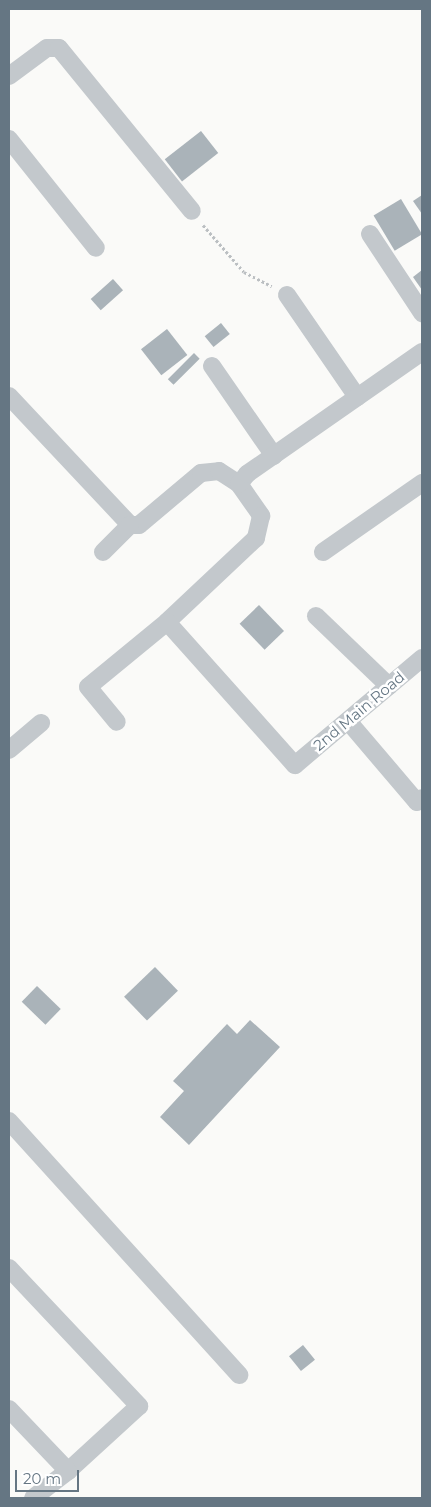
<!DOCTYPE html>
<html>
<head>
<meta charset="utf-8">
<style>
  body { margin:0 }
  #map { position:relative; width:431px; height:1507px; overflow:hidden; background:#fafaf8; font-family:Montserrat,sans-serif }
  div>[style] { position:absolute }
  .building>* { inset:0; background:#aab3b9; transform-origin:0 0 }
  .path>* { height:3px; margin-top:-1.5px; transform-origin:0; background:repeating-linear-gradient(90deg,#bbbfc2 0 2.5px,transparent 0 5px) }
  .street>* { height:18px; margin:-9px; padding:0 9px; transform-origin:9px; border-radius:9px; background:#c3c8cc }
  span { translate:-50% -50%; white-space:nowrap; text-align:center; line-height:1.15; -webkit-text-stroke:5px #fff; paint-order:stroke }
  .street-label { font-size:15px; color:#657683 }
  .frame { position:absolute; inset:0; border:10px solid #657683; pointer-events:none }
  .scale { position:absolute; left:15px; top:1470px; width:64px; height:22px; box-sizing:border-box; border:2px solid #657683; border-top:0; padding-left:6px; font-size:15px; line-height:18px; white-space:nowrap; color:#657683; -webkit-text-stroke:4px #fff; paint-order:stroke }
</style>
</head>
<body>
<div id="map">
  <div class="building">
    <i style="left:201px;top:131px;width:28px;height:46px;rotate:52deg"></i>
    <i style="clip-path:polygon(422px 195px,422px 214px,413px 201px)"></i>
    <i style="left:401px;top:199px;width:41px;height:32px;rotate:59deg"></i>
    <i style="clip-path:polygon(422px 270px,422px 290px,413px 277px)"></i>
    <i style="left:113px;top:279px;width:15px;height:30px;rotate:48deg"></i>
    <i style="left:221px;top:323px;width:14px;height:21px;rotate:51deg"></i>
    <i style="left:167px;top:329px;width:33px;height:33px;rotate:52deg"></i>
    <i style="left:194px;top:353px;width:8px;height:37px;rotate:45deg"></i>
    <i style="left:259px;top:605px;width:36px;height:27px;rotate:46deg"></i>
    <i style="left:155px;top:967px;width:33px;height:43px;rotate:46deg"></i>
    <i style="left:37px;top:986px;width:33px;height:22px;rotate:44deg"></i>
    <i style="clip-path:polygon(250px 1020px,280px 1047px,189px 1145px,160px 1117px,184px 1091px,173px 1081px,227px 1024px,237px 1034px)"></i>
    <i style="left:303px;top:1345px;width:19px;height:18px;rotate:51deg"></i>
  </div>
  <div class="path">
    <i style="left:203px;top:225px;width:62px;rotate:48.9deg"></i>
    <i style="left:244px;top:272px;width:31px;rotate:27deg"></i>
  </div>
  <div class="street">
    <i style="left:9px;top:76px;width:47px;rotate:-36.4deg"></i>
    <i style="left:47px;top:48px;width:12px"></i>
    <i style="left:59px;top:48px;width:210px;rotate:50.8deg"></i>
    <i style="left:9px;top:139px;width:139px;rotate:51.4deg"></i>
    <i style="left:370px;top:234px;width:95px;rotate:56.6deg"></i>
    <i style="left:287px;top:295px;width:124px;rotate:55.5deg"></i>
    <i style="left:212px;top:366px;width:109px;rotate:55.4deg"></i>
    <i style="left:9px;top:396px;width:177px;rotate:46.8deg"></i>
    <i style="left:130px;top:525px;width:9px"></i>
    <i style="left:139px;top:525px;width:81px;rotate:-40deg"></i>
    <i style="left:201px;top:473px;width:18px;rotate:-6deg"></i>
    <i style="left:219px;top:471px;width:24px;rotate:33deg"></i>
    <i style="left:239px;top:484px;width:39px;rotate:55deg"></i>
    <i style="left:261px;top:516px;width:23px;rotate:103deg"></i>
    <i style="left:256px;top:538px;width:122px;rotate:136.7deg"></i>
    <i style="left:167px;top:622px;width:102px;rotate:140.6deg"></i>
    <i style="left:88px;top:687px;width:45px;rotate:50.4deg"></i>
    <i style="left:239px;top:484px;width:13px;rotate:-51deg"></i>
    <i style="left:247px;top:474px;width:213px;rotate:-34.9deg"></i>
    <i style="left:103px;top:552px;width:38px;rotate:-45deg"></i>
    <i style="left:323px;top:552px;width:121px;rotate:-34.9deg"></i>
    <i style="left:316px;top:616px;width:101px;rotate:43.8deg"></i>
    <i style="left:167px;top:622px;width:192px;rotate:48.2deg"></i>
    <i style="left:295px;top:765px;width:166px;rotate:-40.1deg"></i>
    <i style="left:348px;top:721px;width:106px;rotate:49.6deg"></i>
    <i style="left:417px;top:802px;width:6px;rotate:-39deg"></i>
    <i style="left:9px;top:750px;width:42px;rotate:-40.2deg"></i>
    <i style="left:9px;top:1121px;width:343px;rotate:47.8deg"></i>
    <i style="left:9px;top:1268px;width:190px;rotate:46.7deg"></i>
    <i style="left:139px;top:1406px;width:96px;rotate:137.5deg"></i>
    <i style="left:68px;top:1471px;width:44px;rotate:142.4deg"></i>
    <i style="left:9px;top:1409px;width:86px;rotate:46.4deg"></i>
  </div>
  <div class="street-label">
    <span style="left:359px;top:711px;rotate:-40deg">2nd Main Road</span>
  </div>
  <div class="frame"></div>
  <div class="scale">20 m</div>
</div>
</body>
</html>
